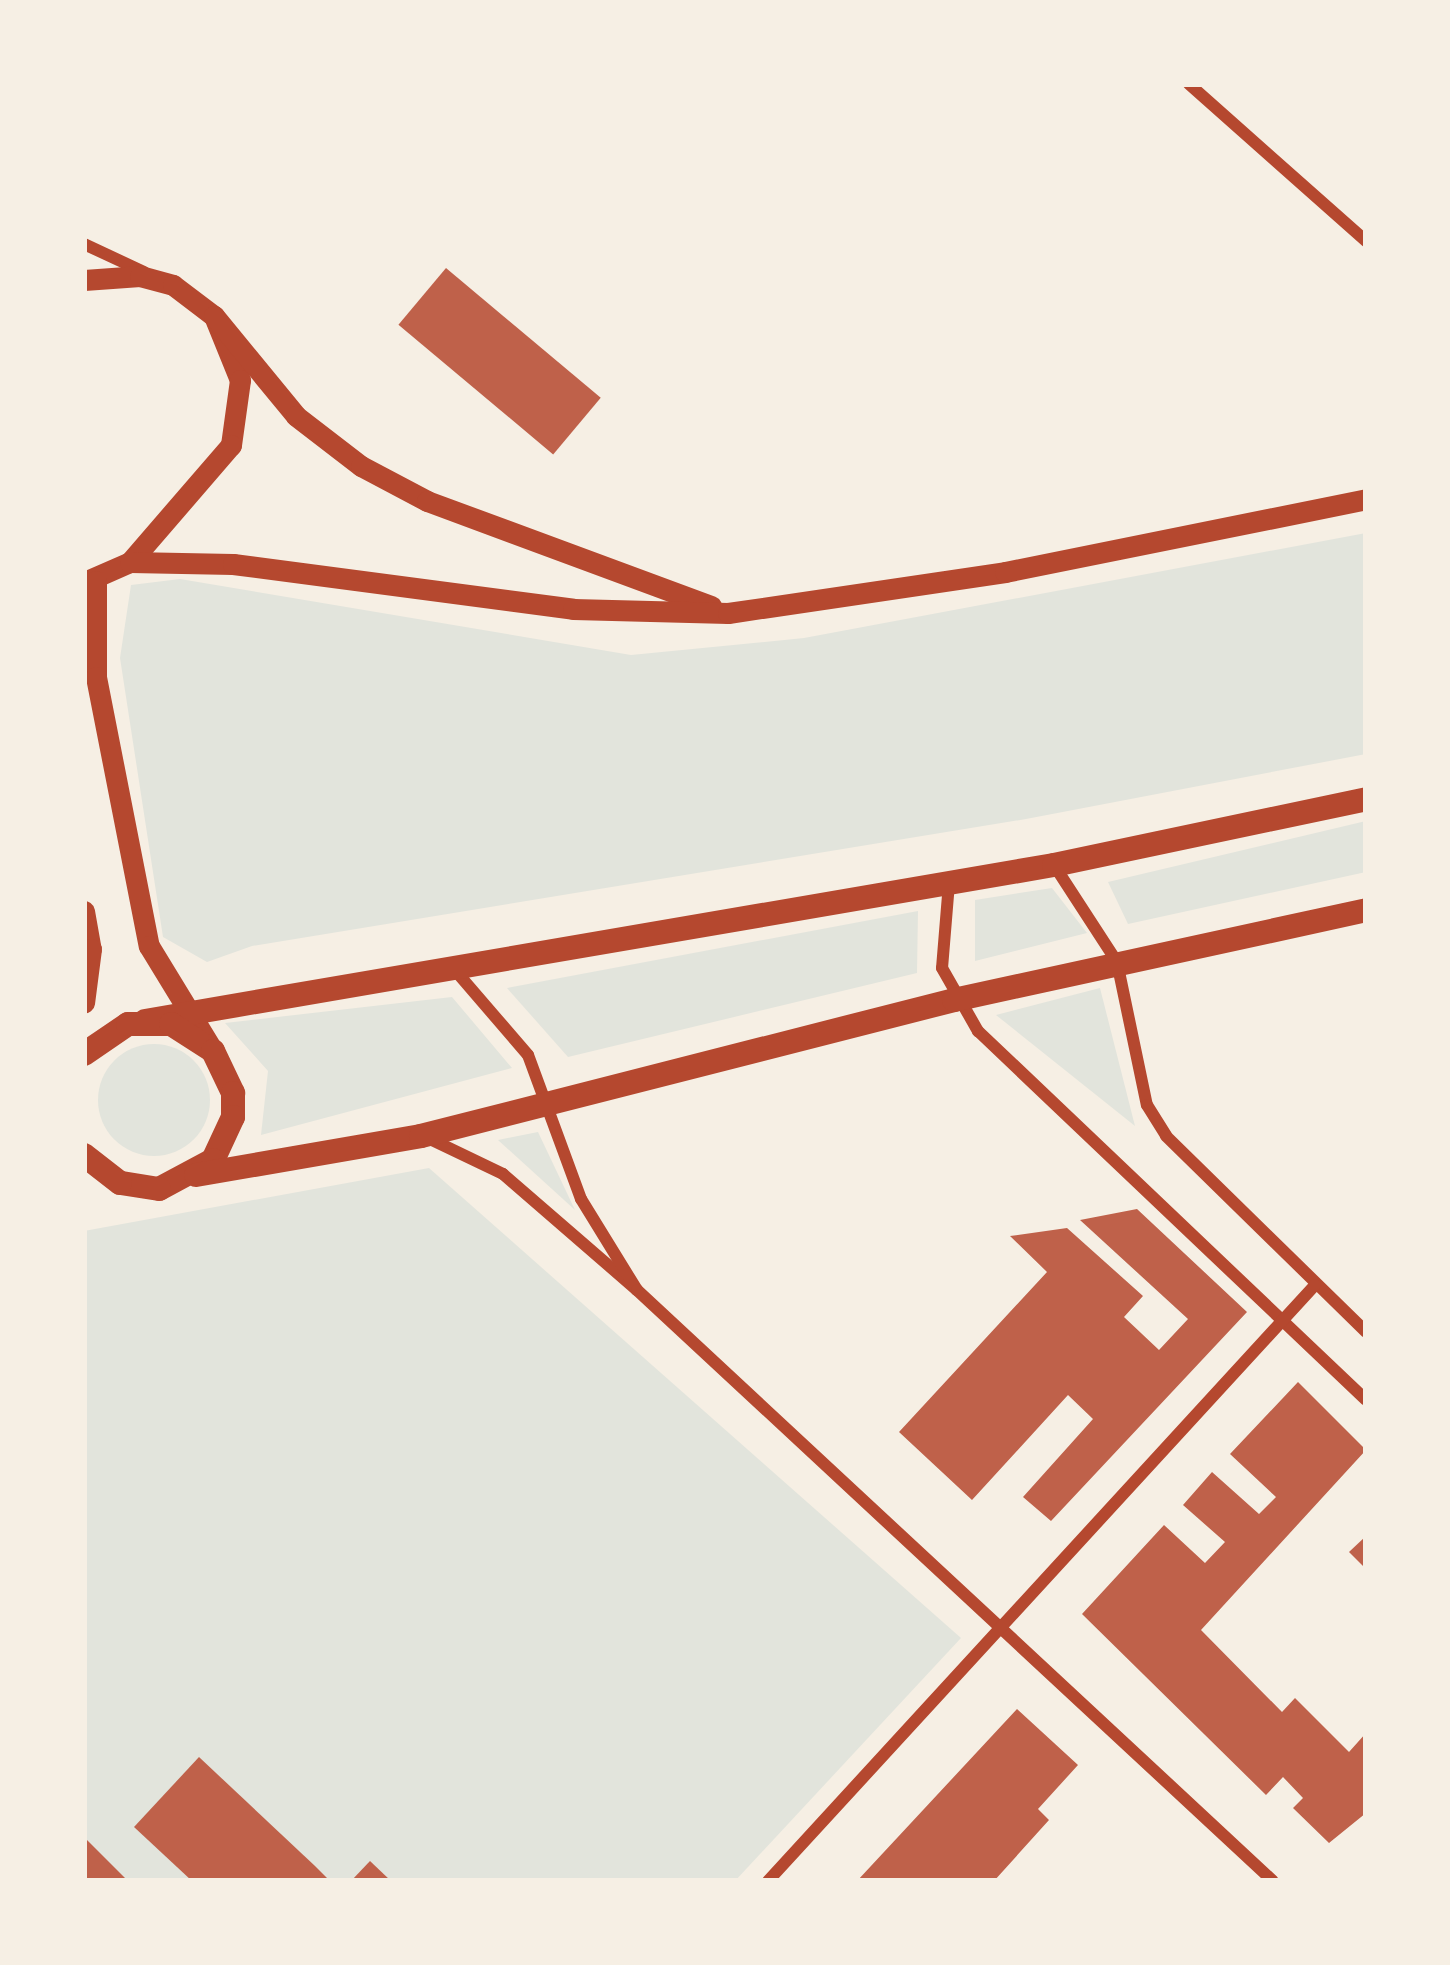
<!DOCTYPE html>
<html>
<head>
<meta charset="utf-8">
<style>
  body { margin:0 }
  #map { position:relative; width:1450px; height:1965px; overflow:hidden; background:#f6efe4; font-family:"Noto Sans",sans-serif }
  div>[style] { position:absolute }
  .green>* { inset:0; background:#e2e4dc }
  .round { border-radius:50% }
  .building>* { inset:0; background:#bf614a; transform-origin:0 0 }
  .minor>* { height:12px; margin:-6px; padding:0 6px; transform-origin:6px; border-radius:6px; background:#b5482f }
  .tertiary>* { height:21px; margin:-10.5px; padding:0 10.5px; transform-origin:10.5px; border-radius:10.5px; background:#b5482f }
  .secondary>* { height:24px; margin:-12px; padding:0 12px; transform-origin:12px; border-radius:12px; background:#b5482f }
  span { translate:-50% -50%; white-space:nowrap; text-align:center; line-height:1.15; -webkit-text-stroke:12px #f6efe4; paint-order:stroke }
  .frame { position:absolute; inset:0; border:87px solid #f6efe4; pointer-events:none }
</style>
</head>
<body>
<div id="map">
  <div class="green">
    <i style="clip-path:polygon(1366px 533px,1366px 754px,1026px 819px,252px 946px,207px 962px,163px 937px,120px 658px,131px 585px,180px 579px,631px 655px,804px 638px)"></i>
    <i style="clip-path:polygon(1366px 821px,1366px 872px,1128px 924px,1108px 882px)"></i>
    <i style="clip-path:polygon(1052px 888px,1087px 933px,975px 961px,975px 900px)"></i>
    <i style="clip-path:polygon(918px 911px,917px 973px,568px 1057px,507px 988px)"></i>
    <i style="clip-path:polygon(1100px 988px,1135px 1126px,996px 1015px)"></i>
    <i style="clip-path:polygon(452px 997px,512px 1068px,261px 1135px,268px 1071px,225px 1023px)"></i>
    <i class="round" style="left:98px;top:1044px;width:112px;height:112px"></i>
    <i style="clip-path:polygon(538px 1132px,575px 1210px,498px 1140px)"></i>
    <i style="clip-path:polygon(429px 1168px,961px 1638px,735px 1881px,84px 1881px,84px 1231px)"></i>
  </div>
  <div class="building">
    <i style="left:446px;top:268px;width:202px;height:74px;rotate:40deg"></i>
    <i style="clip-path:polygon(1137px 1209px,1247px 1312px,1051px 1521px,1023px 1497px,1093px 1419px,1068px 1395px,972px 1500px,899px 1432px,1047px 1272px,1010px 1236px,1067px 1228px,1143px 1296px,1124px 1317px,1159px 1350px,1188px 1319px,1080px 1220px)"></i>
    <i style="clip-path:polygon(1298px 1382px,1366px 1450px,1201px 1630px,1282px 1712px,1295px 1698px,1349px 1752px,1366px 1733px,1366px 1813px,1329px 1843px,1293px 1808px,1303px 1798px,1283px 1777px,1266px 1795px,1082px 1614px,1164px 1525px,1205px 1563px,1225px 1542px,1183px 1505px,1212px 1472px,1259px 1514px,1276px 1497px,1230px 1454px)"></i>
    <i style="clip-path:polygon(1366px 1536px,1366px 1569px,1349px 1552px)"></i>
    <i style="clip-path:polygon(1017px 1709px,1078px 1765px,1038px 1809px,1049px 1820px,994px 1881px,857px 1881px)"></i>
    <i style="clip-path:polygon(199px 1757px,315px 1866px,330px 1881px,192px 1881px,134px 1827px)"></i>
    <i style="clip-path:polygon(84px 1837px,128px 1881px,84px 1881px)"></i>
    <i style="clip-path:polygon(370px 1861px,391px 1881px,351px 1881px)"></i>
  </div>
  <div class="minor">
    <i style="left:1189px;top:84px;width:237px;rotate:41.6deg"></i>
    <i style="left:84px;top:244px;width:66px;rotate:25deg"></i>
    <i style="left:1054px;top:865px;width:116px;rotate:57deg"></i>
    <i style="left:1117px;top:962px;width:146px;rotate:78.2deg"></i>
    <i style="left:1147px;top:1105px;width:36px;rotate:58deg"></i>
    <i style="left:1166px;top:1136px;width:280px;rotate:44.4deg"></i>
    <i style="left:949px;top:883px;width:85px;rotate:94.7deg"></i>
    <i style="left:942px;top:968px;width:73px;rotate:60.3deg"></i>
    <i style="left:978px;top:1031px;width:535px;rotate:43.56deg"></i>
    <i style="left:428px;top:1138px;width:83px;rotate:25.6deg"></i>
    <i style="left:503px;top:1174px;width:177px;rotate:40.9deg"></i>
    <i style="left:637px;top:1290px;width:107px;rotate:-121.6deg"></i>
    <i style="left:581px;top:1199px;width:153px;rotate:-110.2deg"></i>
    <i style="left:528px;top:1055px;width:112px;rotate:-130.7deg"></i>
    <i style="left:637px;top:1290px;width:868px;rotate:42.9deg"></i>
    <i style="left:768px;top:1881px;width:809px;rotate:-47.45deg"></i>
  </div>
  <div class="tertiary">
    <i style="left:84px;top:280px;width:56px;rotate:-4.1deg"></i>
    <i style="left:140px;top:276px;width:34px;rotate:15deg"></i>
    <i style="left:173px;top:285px;width:51px;rotate:37.1deg"></i>
    <i style="left:214px;top:316px;width:69px;rotate:67.9deg"></i>
    <i style="left:240px;top:380px;width:66px;rotate:97.9deg"></i>
    <i style="left:231px;top:445px;width:155px;rotate:130.8deg"></i>
    <i style="left:130px;top:562px;width:47px;rotate:156.2deg"></i>
    <i style="left:214px;top:316px;width:129px;rotate:50.6deg"></i>
    <i style="left:296px;top:416px;width:82px;rotate:37.6deg"></i>
    <i style="left:361px;top:466px;width:75px;rotate:27.9deg"></i>
    <i style="left:427px;top:501px;width:303px;rotate:20.3deg"></i>
    <i style="left:130px;top:562px;width:103px;rotate:1.1deg"></i>
    <i style="left:233px;top:564px;width:343px;rotate:7.5deg"></i>
    <i style="left:573px;top:609px;width:155px;rotate:1.5deg"></i>
    <i style="left:728px;top:613px;width:280px;rotate:-8.4deg"></i>
    <i style="left:1005px;top:572px;width:368px;rotate:-11.4deg"></i>
    <i style="left:96px;top:581px;width:96px;rotate:90deg"></i>
    <i style="left:96px;top:677px;width:274px;rotate:78.9deg"></i>
    <i style="left:149px;top:946px;width:123px;rotate:58.6deg"></i>
    <i style="left:84px;top:911px;width:39px;rotate:80deg"></i>
    <i style="left:91px;top:949px;width:54px;rotate:97.4deg"></i>
  </div>
  <div class="secondary">
    <i style="left:145px;top:1021px;width:922px;rotate:-9.74deg"></i>
    <i style="left:1054px;top:865px;width:319px;rotate:-11.9deg"></i>
    <i style="left:84px;top:1054px;width:53px;rotate:-34.3deg"></i>
    <i style="left:128px;top:1024px;width:43px"></i>
    <i style="left:171px;top:1024px;width:50px;rotate:32.7deg"></i>
    <i style="left:213px;top:1051px;width:47px;rotate:64.5deg"></i>
    <i style="left:233px;top:1093px;width:24px;rotate:90deg"></i>
    <i style="left:233px;top:1117px;width:47px;rotate:114.9deg"></i>
    <i style="left:213px;top:1160px;width:61px;rotate:151.8deg"></i>
    <i style="left:159px;top:1189px;width:39px;rotate:-171deg"></i>
    <i style="left:120px;top:1183px;width:46px;rotate:-142.1deg"></i>
    <i style="left:196px;top:1175px;width:228px;rotate:-9.8deg"></i>
    <i style="left:421px;top:1136px;width:550px;rotate:-14.31deg"></i>
    <i style="left:954px;top:1000px;width:422px;rotate:-12.3deg"></i>
  </div>
  <div class="frame"></div>
</div>
</body>
</html>
